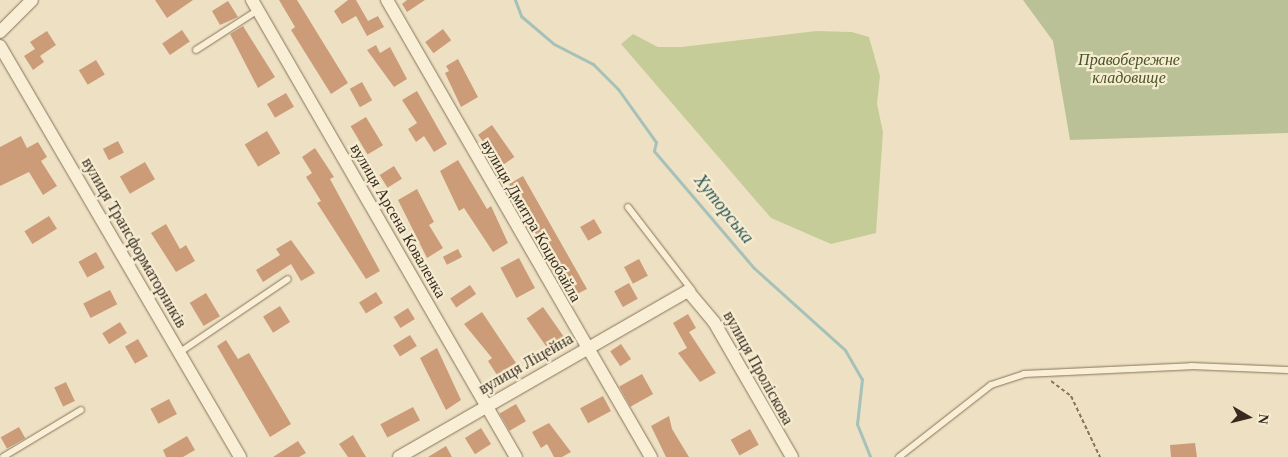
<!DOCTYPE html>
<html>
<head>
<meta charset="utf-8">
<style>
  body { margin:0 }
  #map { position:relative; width:1288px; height:457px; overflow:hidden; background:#eee1c3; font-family:"Times New Roman",serif }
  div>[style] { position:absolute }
  .green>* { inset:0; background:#c6cc97 }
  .cemetery>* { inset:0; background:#bbc196 }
  .stream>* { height:3px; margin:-1.5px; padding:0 1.5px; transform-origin:1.5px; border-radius:1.5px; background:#a5c1b9 }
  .building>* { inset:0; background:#cc9c79; transform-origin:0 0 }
  .path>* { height:2px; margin-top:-1px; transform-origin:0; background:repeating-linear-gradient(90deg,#88735a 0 4px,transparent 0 6.5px) }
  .roads { filter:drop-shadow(0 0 1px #88735a) drop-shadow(0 0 1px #88735a) }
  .lane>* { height:6px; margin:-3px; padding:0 3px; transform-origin:3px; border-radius:3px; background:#f9efd6 }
  .street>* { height:12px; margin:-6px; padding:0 6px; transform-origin:6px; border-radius:6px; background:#f9efd6 }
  span { translate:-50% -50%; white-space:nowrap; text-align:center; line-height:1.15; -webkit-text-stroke:4.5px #f5ecd2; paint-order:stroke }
  .park-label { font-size:16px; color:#485424; font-style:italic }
  .street-label { font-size:16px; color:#382b1e }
  .water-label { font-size:18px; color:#2d5855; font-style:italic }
  .north { position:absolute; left:1223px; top:392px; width:50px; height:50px; -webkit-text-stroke:4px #f5ecd2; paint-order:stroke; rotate:98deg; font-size:14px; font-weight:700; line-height:20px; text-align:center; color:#382b1e }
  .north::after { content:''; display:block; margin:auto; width:18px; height:22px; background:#382b1e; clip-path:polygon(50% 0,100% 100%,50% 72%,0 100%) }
</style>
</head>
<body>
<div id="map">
  <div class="green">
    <i style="clip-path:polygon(816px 31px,852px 32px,869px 37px,880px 76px,877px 104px,883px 132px,876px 233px,831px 244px,771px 218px,621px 44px,633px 34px,658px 47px,681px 47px)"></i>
  </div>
  <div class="cemetery">
    <i style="clip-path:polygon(1023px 0,1288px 0,1288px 133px,1070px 140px,1053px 41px)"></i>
  </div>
  <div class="stream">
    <i style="left:515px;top:0;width:17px;rotate:69deg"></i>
    <i style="left:521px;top:16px;width:43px;rotate:40.3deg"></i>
    <i style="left:554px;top:44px;width:44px;rotate:27.1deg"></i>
    <i style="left:593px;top:64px;width:35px;rotate:45deg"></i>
    <i style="left:618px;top:89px;width:65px;rotate:54.4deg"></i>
    <i style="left:656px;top:142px;width:9px;rotate:103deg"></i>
    <i style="left:654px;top:151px;width:154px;rotate:49.5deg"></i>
    <i style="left:754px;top:268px;width:122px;rotate:42deg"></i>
    <i style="left:845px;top:350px;width:34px;rotate:60deg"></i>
    <i style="left:862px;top:379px;width:45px;rotate:96.3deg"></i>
    <i style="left:857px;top:424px;width:35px;rotate:68deg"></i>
  </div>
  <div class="building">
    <i style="clip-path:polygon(155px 0,193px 0,167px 18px)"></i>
    <i style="clip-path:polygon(279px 0,297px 0,348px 83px,331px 94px,291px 30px,295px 27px)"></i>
    <i style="clip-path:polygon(348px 0,356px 0,368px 21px,378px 16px,384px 27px,367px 36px,356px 16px,342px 24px,334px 11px)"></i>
    <i style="clip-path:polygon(407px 0,425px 0,407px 12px,402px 4px)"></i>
    <i style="clip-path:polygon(228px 1px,238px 17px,220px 25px,212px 11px)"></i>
    <i style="clip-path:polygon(243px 26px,275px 77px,258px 88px,230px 34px)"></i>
    <i style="left:443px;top:29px;width:14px;height:22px;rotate:54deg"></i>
    <i style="left:182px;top:30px;width:14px;height:24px;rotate:56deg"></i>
    <i style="clip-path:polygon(47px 31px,56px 45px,40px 56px,44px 62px,33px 70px,24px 56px,35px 49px,30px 42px)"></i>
    <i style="clip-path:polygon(376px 45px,380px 53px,390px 47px,407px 79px,394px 87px,367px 50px)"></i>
    <i style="clip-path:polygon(458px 59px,478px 97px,461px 107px,445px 73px,449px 71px,446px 66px)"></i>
    <i style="left:96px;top:60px;width:17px;height:20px;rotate:59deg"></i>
    <i style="left:362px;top:82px;width:21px;height:14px;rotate:61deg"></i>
    <i style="clip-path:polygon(417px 91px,447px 144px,434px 152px,424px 136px,416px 142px,408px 129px,417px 123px,402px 100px)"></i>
    <i style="left:286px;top:93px;width:16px;height:22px;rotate:60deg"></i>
    <i style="left:366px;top:117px;width:33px;height:18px;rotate:59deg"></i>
    <i style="left:492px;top:125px;width:39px;height:17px;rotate:55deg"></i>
    <i style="left:267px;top:131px;width:26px;height:26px;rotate:59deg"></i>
    <i style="clip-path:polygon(21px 136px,27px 148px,38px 142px,47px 157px,41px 161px,57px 186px,43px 195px,29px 172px,0 186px,0 147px)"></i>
    <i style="left:118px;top:141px;width:13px;height:17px;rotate:63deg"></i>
    <i style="clip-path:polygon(315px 148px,334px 177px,330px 179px,380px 271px,366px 279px,317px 203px,321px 201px,306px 177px,312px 173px,302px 157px)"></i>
    <i style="clip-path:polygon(458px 160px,487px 209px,491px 206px,508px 243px,493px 252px,464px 208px,459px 211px,440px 171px)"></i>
    <i style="left:145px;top:162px;width:20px;height:29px;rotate:60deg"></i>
    <i style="left:394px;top:166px;width:15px;height:17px;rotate:58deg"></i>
    <i style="clip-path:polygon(523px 176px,587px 289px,569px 298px,509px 184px)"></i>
    <i style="clip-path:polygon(417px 189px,434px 222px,429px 225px,443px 248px,427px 258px,398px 200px)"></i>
    <i style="left:49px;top:216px;width:15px;height:29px;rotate:58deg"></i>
    <i style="left:594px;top:219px;width:16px;height:16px;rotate:60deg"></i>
    <i style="clip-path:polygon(166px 224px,180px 249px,186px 245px,195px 261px,176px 272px,151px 233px)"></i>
    <i style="clip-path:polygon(291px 240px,315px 273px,301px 281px,291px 264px,263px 282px,256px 270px,280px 255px,276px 249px)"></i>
    <i style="left:458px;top:249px;width:9px;height:17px;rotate:63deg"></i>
    <i style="left:96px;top:252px;width:18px;height:20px;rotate:61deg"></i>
    <i style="left:519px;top:258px;width:34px;height:21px;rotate:62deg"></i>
    <i style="left:639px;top:259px;width:19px;height:17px;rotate:62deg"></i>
    <i style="left:629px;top:283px;width:18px;height:17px;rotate:61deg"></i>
    <i style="left:470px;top:285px;width:11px;height:24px;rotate:56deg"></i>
    <i style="left:110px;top:290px;width:16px;height:30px;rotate:63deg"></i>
    <i style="left:376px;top:292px;width:13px;height:20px;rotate:58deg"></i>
    <i style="left:206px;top:293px;width:27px;height:19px;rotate:59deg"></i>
    <i style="left:280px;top:306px;width:19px;height:20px;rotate:58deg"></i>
    <i style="left:543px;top:307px;width:40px;height:20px;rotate:55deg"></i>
    <i style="left:408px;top:308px;width:13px;height:17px;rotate:58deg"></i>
    <i style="clip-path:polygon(482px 312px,516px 363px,497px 375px,488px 361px,492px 358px,464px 324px)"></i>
    <i style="clip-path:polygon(688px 314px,696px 328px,689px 332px,716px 373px,700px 382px,678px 353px,687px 348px,673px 323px)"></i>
    <i style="left:120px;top:322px;width:13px;height:21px;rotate:58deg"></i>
    <i style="left:410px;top:335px;width:13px;height:20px;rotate:58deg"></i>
    <i style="left:138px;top:339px;width:20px;height:15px;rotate:60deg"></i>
    <i style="clip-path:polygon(226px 340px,238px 359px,249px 353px,291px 424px,270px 437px,217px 346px)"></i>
    <i style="left:621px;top:344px;width:18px;height:13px;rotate:56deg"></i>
    <i style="clip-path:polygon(437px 348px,461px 400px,446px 410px,420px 358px)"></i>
    <i style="left:642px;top:374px;width:23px;height:26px;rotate:61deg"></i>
    <i style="left:66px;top:382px;width:21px;height:13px;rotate:65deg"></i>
    <i style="left:603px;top:396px;width:17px;height:26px;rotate:62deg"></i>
    <i style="left:169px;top:399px;width:17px;height:21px;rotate:62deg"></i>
    <i style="left:516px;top:404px;width:20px;height:19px;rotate:60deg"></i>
    <i style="left:413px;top:407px;width:15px;height:37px;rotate:62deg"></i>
    <i style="clip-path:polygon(669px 416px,672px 429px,689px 457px,666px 457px,651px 426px)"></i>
    <i style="clip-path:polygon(549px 423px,571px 452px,562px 457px,554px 457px,547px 444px,541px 448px,532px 432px)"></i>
    <i style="left:19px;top:427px;width:13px;height:21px;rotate:61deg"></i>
    <i style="left:481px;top:428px;width:19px;height:19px;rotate:58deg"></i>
    <i style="left:750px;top:429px;width:18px;height:22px;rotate:61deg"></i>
    <i style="clip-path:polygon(353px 435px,366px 457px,348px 457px,339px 444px)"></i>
    <i style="clip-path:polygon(187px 436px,195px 450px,183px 457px,166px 457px,163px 450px)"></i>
    <i style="clip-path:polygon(298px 441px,306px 453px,299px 457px,273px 457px)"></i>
    <i style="clip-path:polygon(1195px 443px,1197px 457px,1171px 457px,1170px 445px)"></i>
    <i style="clip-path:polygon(446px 446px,452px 457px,428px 457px)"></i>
  </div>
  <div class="path">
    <i style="left:1051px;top:381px;width:25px;rotate:37deg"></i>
    <i style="left:1071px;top:396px;width:68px;rotate:64.6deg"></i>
  </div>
  <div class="roads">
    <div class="lane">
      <i style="left:196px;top:50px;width:74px;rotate:-32.8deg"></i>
      <i style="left:628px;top:207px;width:105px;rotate:52.4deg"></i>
      <i style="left:180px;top:352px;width:130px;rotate:-34.1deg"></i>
      <i style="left:3px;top:457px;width:91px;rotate:-31.1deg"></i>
      <i style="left:899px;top:457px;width:117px;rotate:-38deg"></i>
      <i style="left:991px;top:385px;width:35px;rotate:-18deg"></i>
      <i style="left:1024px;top:374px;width:167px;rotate:-2.7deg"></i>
      <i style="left:1191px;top:366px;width:96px;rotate:2.4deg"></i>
    </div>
    <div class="street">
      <i style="left:252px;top:0;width:528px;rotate:59.99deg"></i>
      <i style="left:387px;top:0;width:528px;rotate:59.99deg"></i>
      <i style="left:0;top:32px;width:45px;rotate:-45deg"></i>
      <i style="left:0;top:46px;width:476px;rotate:59.7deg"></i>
      <i style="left:399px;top:457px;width:333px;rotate:-29.9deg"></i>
      <i style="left:688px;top:291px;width:40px;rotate:50deg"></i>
      <i style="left:714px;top:322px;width:156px;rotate:60deg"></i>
    </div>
  </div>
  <div class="park-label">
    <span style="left:1129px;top:69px">Правобережне<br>кладовище</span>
  </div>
  <div class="street-label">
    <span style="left:398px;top:221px;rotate:60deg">вулиця Арсена Коваленка</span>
    <span style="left:531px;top:221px;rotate:60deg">вулиця Дмитра Коцюбайла</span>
    <span style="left:134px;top:243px;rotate:60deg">вулиця Трансформаторників</span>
    <span style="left:526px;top:364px;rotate:-30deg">вулиця Ліцейна</span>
    <span style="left:758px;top:368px;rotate:61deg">вулиця Проліскова</span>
  </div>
  <div class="water-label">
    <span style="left:724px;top:209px;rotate:51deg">Хуторська</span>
  </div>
  <div class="north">N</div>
</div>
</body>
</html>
